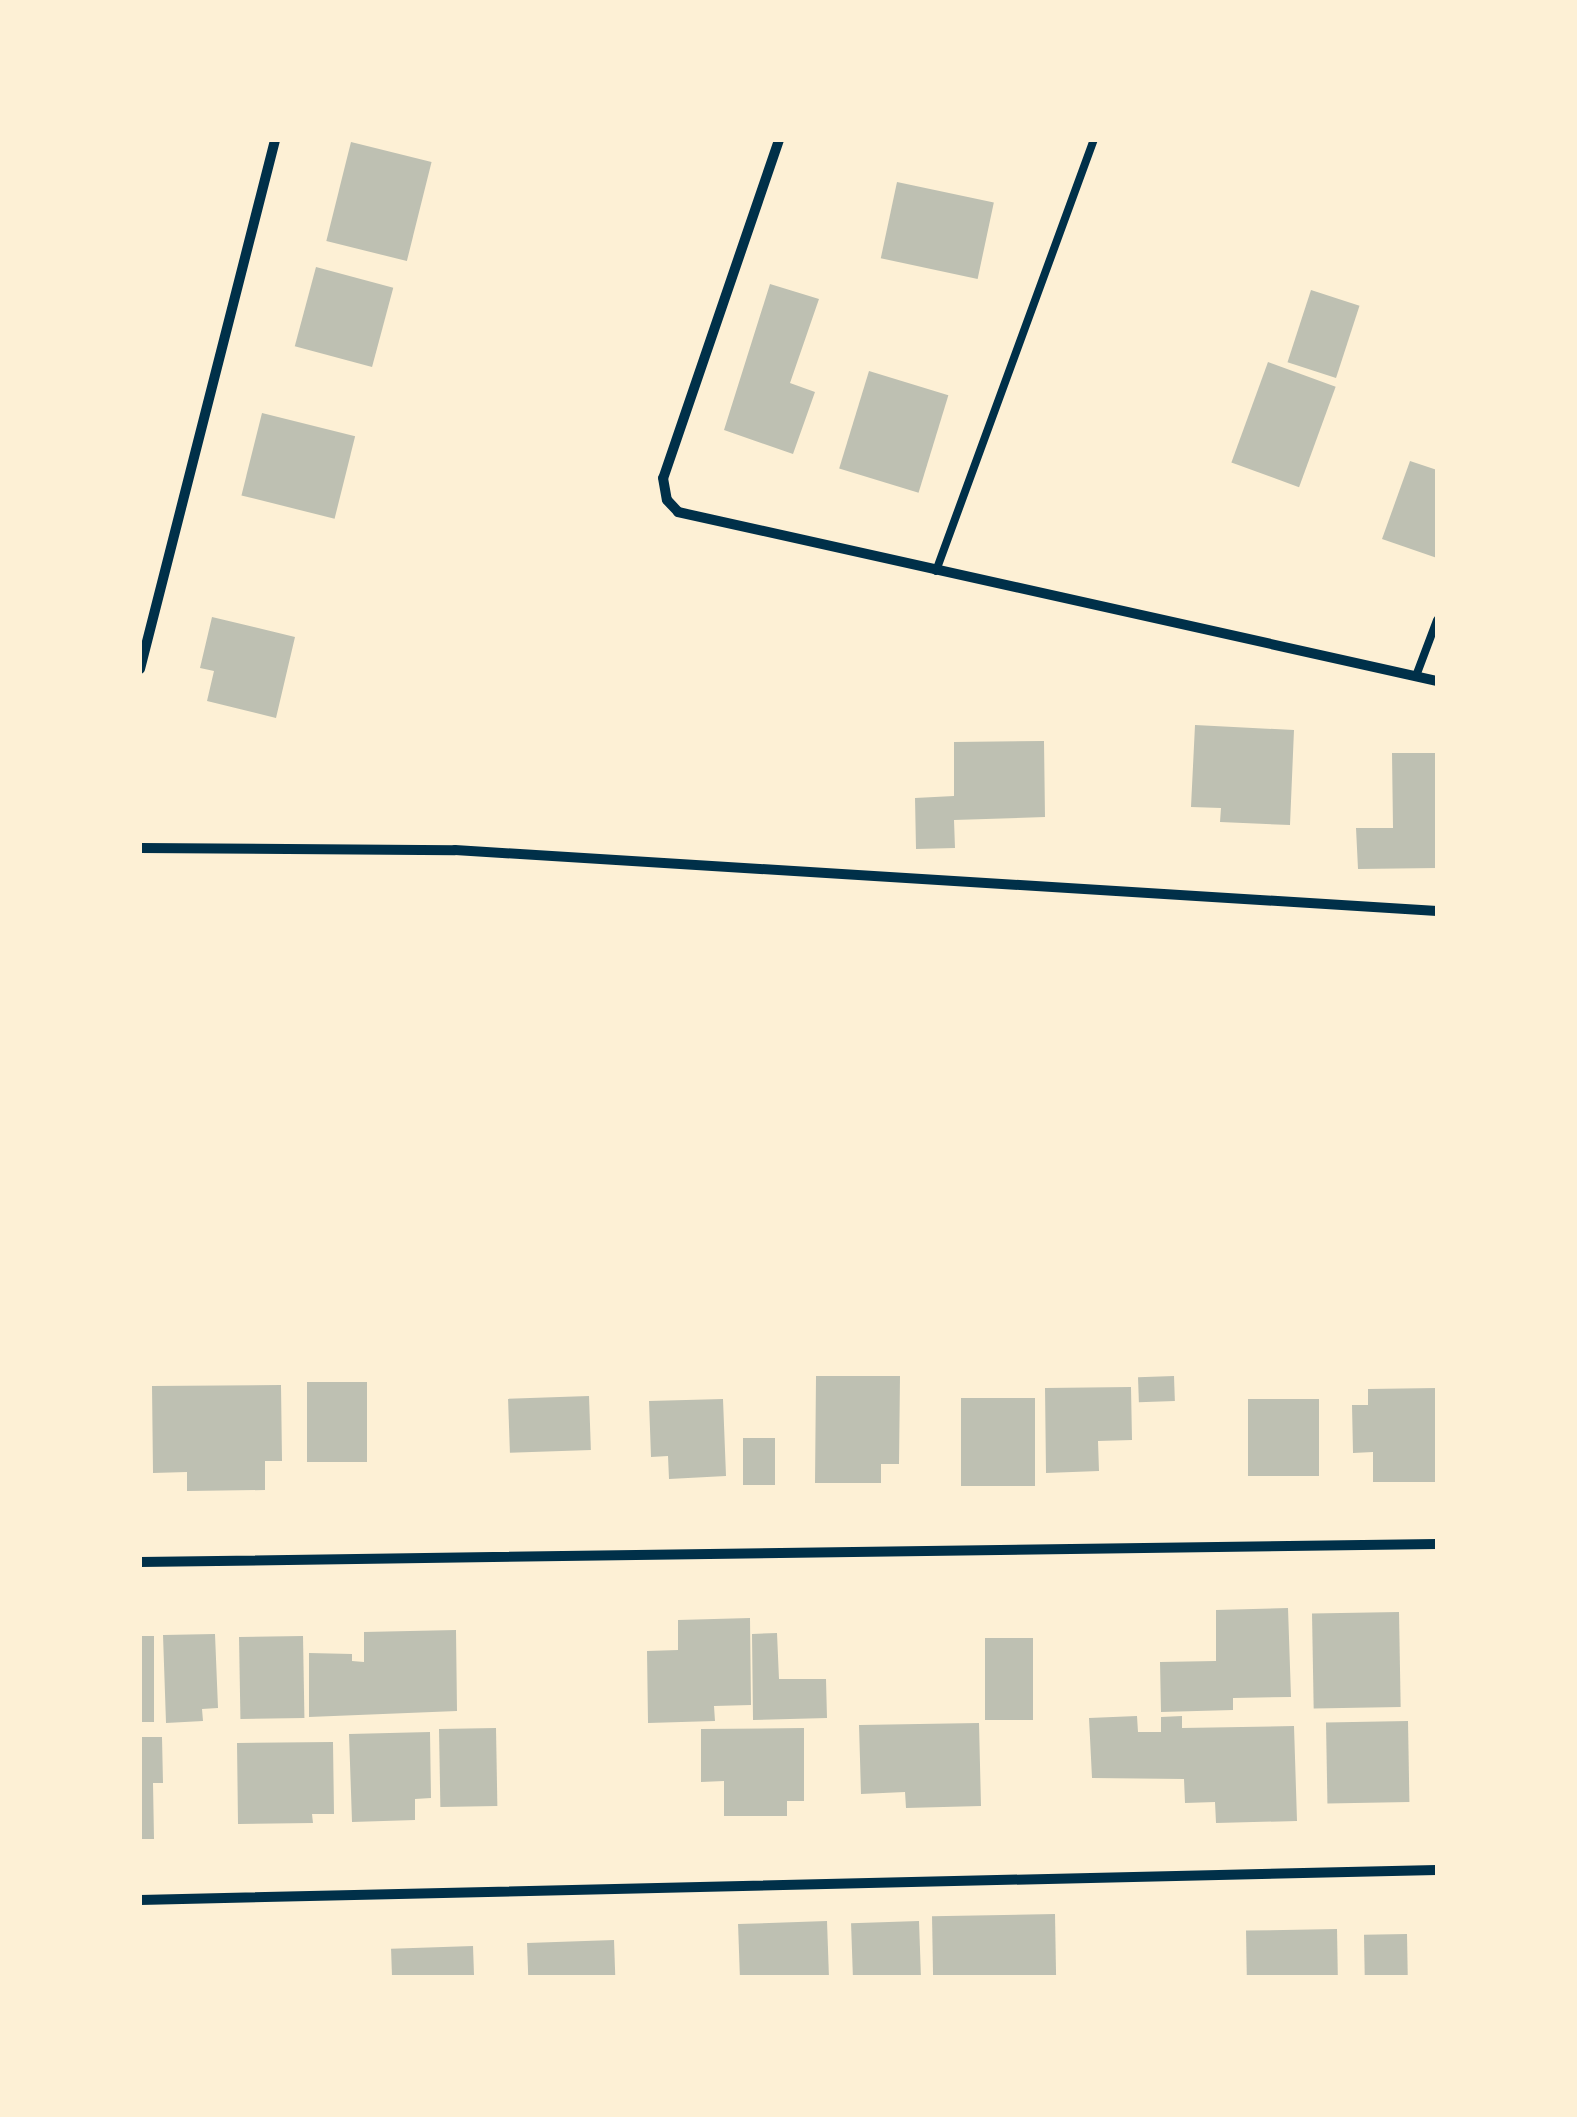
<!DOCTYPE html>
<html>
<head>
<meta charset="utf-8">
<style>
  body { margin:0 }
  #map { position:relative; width:1577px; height:2117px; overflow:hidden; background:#fdf0d5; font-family:Arial,sans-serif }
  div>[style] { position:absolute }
  .building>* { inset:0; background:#bec0b2; transform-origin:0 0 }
  .service>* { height:8px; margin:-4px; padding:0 4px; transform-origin:4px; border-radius:4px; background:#003049 }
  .minor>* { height:10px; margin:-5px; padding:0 5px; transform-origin:5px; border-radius:5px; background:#003049 }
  span { translate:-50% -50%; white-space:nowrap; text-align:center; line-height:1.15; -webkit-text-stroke:10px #fdf0d5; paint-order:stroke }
  .frame { position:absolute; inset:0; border:142px solid #fdf0d5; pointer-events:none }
</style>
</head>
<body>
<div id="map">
  <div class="building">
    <i style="left:351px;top:142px;width:83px;height:102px;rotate:14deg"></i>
    <i style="left:897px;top:182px;width:99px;height:78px;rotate:12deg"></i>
    <i style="left:316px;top:267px;width:80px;height:82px;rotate:15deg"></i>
    <i style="clip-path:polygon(770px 284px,819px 299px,790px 383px,815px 392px,793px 454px,724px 430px)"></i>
    <i style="left:1311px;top:290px;width:51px;height:76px;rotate:18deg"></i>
    <i style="left:1268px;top:362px;width:72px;height:107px;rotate:20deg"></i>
    <i style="left:869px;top:371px;width:83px;height:102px;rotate:17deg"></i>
    <i style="left:262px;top:413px;width:96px;height:85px;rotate:14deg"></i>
    <i style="clip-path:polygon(1410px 461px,1437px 470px,1437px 558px,1382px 539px)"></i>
    <i style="clip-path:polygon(212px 617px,295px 637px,276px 718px,207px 701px,214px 671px,200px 668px)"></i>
    <i style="clip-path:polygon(1195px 725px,1294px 730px,1290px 825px,1220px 822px,1221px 808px,1191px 807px)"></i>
    <i style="clip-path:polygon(1044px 741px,1045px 817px,954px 820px,955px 848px,916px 849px,915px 798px,954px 796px,954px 742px)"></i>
    <i style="clip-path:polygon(1392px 753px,1437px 753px,1437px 868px,1358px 869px,1356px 828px,1393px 828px)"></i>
    <i style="clip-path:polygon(816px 1376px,900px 1376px,899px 1464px,881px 1464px,881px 1483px,815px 1483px)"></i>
    <i style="left:1174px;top:1376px;width:25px;height:36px;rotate:88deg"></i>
    <i style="left:307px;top:1382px;width:60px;height:80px"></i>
    <i style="clip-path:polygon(281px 1385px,282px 1461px,265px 1461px,265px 1490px,187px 1491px,187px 1472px,153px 1473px,152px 1386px)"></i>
    <i style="clip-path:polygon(1131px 1387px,1132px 1440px,1098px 1441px,1099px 1471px,1046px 1473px,1045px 1388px)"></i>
    <i style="clip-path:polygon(1437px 1388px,1437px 1482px,1373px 1482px,1373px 1452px,1353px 1453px,1352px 1405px,1368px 1405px,1368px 1389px)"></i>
    <i style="left:589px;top:1396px;width:54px;height:81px;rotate:88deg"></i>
    <i style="left:1035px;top:1398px;width:88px;height:74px;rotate:90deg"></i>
    <i style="clip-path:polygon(723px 1399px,726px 1476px,669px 1479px,668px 1456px,651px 1457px,649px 1401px)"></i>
    <i style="left:1248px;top:1399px;width:71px;height:77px"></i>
    <i style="left:743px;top:1438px;width:32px;height:47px"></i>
    <i style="clip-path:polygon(1288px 1608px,1291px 1697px,1233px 1698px,1233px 1710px,1161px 1712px,1160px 1662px,1216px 1661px,1216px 1610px)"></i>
    <i style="left:1399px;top:1612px;width:95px;height:87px;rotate:89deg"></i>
    <i style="clip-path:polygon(750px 1618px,751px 1705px,714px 1706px,715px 1721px,648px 1723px,647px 1651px,678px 1650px,678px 1620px)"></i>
    <i style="clip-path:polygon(456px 1630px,457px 1711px,309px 1717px,309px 1653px,352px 1654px,352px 1661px,364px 1662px,364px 1632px)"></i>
    <i style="clip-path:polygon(777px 1633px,779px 1679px,826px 1679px,827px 1718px,753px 1720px,752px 1634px)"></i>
    <i style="clip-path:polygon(215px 1634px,218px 1708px,202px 1709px,203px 1721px,166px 1723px,163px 1635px)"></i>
    <i style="left:140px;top:1636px;width:14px;height:86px"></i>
    <i style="left:303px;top:1636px;width:82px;height:64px;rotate:89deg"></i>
    <i style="left:985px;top:1638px;width:48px;height:82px"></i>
    <i style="clip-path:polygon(1137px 1716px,1138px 1732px,1161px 1732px,1161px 1717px,1182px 1716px,1182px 1728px,1294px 1726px,1297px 1821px,1216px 1823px,1215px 1802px,1185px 1803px,1184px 1779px,1092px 1778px,1089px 1718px)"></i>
    <i style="left:1408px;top:1721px;width:81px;height:82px;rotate:89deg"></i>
    <i style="clip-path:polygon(979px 1723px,981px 1806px,906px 1808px,905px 1792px,861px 1794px,859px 1725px)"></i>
    <i style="left:496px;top:1728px;width:78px;height:57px;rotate:89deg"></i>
    <i style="clip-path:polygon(804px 1728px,804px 1801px,787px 1801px,787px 1816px,724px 1816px,724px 1781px,701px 1782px,701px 1729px)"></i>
    <i style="clip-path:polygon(430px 1732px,431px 1798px,415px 1799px,415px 1820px,352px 1822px,349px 1734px)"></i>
    <i style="clip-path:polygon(140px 1737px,162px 1737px,163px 1783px,153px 1783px,154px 1839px,140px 1839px)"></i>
    <i style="clip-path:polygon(333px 1742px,334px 1814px,312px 1814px,313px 1823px,238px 1824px,237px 1743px)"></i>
    <i style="left:1055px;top:1914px;width:63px;height:123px;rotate:89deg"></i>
    <i style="left:827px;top:1921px;width:56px;height:89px;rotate:88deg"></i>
    <i style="left:919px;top:1921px;width:56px;height:68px;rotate:88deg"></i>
    <i style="left:1337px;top:1929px;width:48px;height:91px;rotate:89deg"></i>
    <i style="left:1407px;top:1934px;width:43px;height:43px;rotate:89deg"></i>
    <i style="left:614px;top:1940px;width:37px;height:87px;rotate:88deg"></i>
    <i style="left:473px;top:1946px;width:31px;height:82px;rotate:88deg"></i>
  </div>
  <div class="service">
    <i style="left:936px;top:571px;width:459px;rotate:-69.9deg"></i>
    <i style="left:1416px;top:676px;width:60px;rotate:-69.4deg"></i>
  </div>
  <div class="minor">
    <i style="left:779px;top:140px;width:357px;rotate:108.9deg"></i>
    <i style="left:663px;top:478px;width:22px;rotate:80deg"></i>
    <i style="left:667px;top:500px;width:16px;rotate:47deg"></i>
    <i style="left:678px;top:512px;width:778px;rotate:12.55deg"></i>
    <i style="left:140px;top:669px;width:546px;rotate:-75.68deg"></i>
    <i style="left:140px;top:848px;width:315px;rotate:0.4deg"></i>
    <i style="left:455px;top:850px;width:984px;rotate:3.55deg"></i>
    <i style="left:140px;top:1562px;width:1297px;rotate:-0.8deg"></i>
    <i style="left:140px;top:1900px;width:1297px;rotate:-1.33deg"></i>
  </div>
  <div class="frame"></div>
</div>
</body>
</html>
